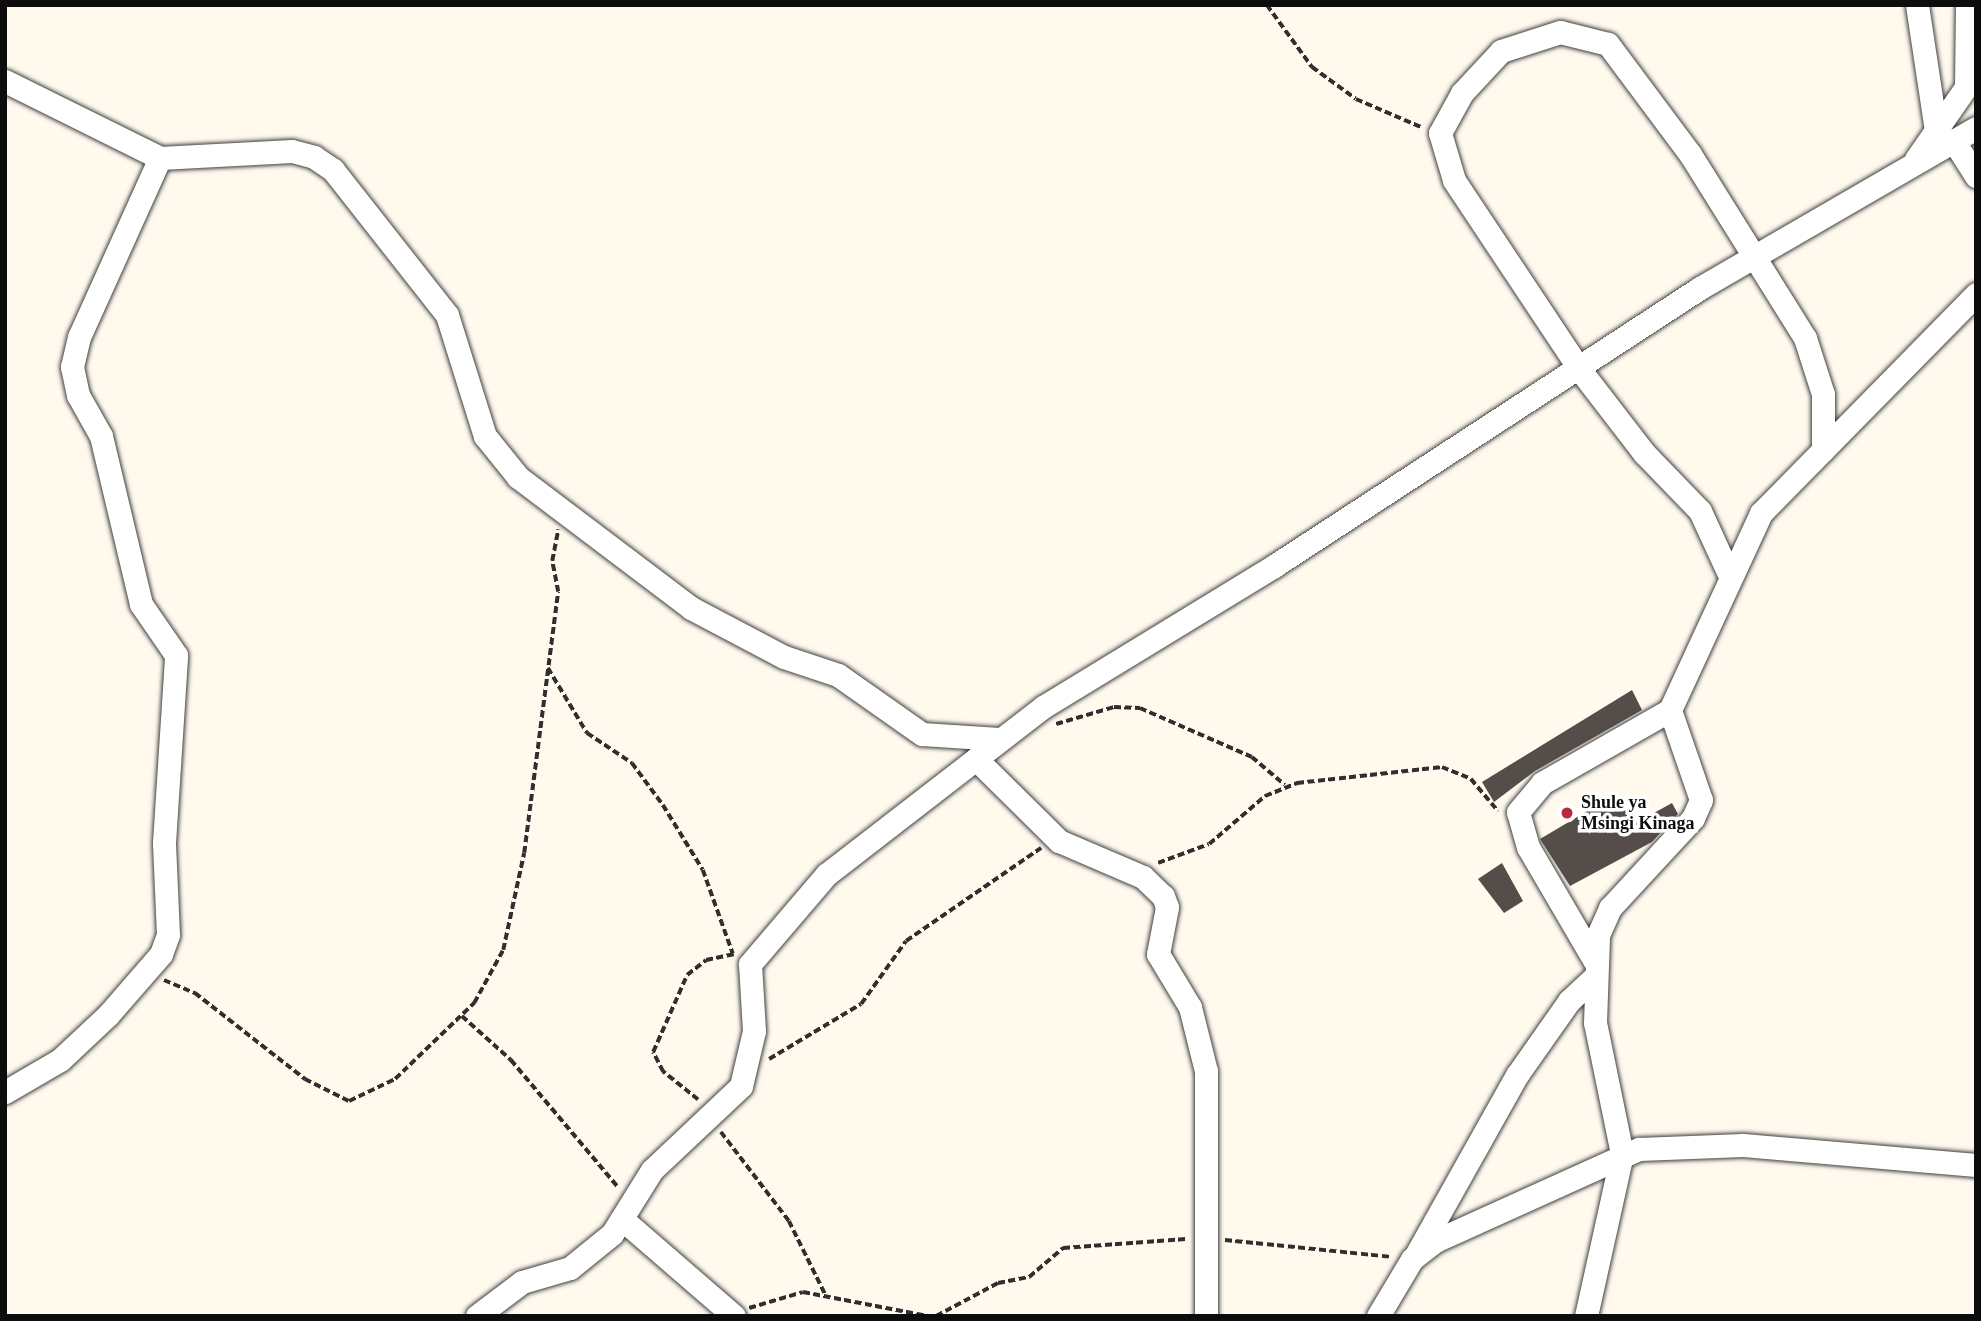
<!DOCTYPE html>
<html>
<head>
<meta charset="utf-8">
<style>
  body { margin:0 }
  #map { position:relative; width:1981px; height:1321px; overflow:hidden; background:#fffaed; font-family:Georgia,serif }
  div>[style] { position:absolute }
  .building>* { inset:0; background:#554d49 }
  .path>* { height:3.5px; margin-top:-1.75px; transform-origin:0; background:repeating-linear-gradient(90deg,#2f2f2f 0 7px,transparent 0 10.5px) }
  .roads { filter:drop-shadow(0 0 2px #404040) drop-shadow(0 0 2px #404040) }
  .minor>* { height:23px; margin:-11.5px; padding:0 11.5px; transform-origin:11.5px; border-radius:11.5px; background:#fff }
  .dots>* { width:19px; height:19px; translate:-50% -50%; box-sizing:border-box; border:4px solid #fff; border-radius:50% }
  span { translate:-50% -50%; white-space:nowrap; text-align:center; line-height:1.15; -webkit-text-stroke:7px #fff; paint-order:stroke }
  .poi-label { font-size:18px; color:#0d0d0d; font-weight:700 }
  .left { translate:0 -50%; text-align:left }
  .frame { position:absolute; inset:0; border:7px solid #0d0d0d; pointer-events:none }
</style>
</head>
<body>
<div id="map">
  <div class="building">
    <i style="clip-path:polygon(1632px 690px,1642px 710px,1535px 771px,1494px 802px,1482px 782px)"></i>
    <i style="clip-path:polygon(1616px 794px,1634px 824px,1672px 803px,1678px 814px,1652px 842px,1570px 886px,1540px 839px)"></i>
    <i style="clip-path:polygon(1502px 863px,1523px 901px,1504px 913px,1478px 879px)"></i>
  </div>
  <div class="path">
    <i style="left:1267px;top:5px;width:77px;rotate:54deg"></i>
    <i style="left:1312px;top:67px;width:54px;rotate:36deg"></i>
    <i style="left:1356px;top:99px;width:71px;rotate:23.3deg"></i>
    <i style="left:548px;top:668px;width:76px;rotate:59deg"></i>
    <i style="left:587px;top:733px;width:54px;rotate:33.7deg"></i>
    <i style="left:632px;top:763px;width:52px;rotate:53.6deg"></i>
    <i style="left:663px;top:805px;width:76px;rotate:58.4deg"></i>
    <i style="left:703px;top:870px;width:89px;rotate:70.3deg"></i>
    <i style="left:1056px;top:724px;width:60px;rotate:-16.3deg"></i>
    <i style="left:1114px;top:707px;width:26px;rotate:2deg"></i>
    <i style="left:1140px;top:708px;width:122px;rotate:23.6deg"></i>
    <i style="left:1252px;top:757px;width:43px;rotate:40.3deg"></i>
    <i style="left:1158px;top:863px;width:54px;rotate:-20.4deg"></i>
    <i style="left:1209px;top:844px;width:74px;rotate:-40.6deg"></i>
    <i style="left:1265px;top:796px;width:35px;rotate:-22deg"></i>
    <i style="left:1297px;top:783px;width:146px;rotate:-6.3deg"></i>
    <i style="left:1442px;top:767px;width:31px;rotate:22deg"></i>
    <i style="left:1471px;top:779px;width:42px;rotate:49.8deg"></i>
    <i style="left:164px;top:980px;width:34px;rotate:23deg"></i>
    <i style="left:195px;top:993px;width:140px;rotate:38deg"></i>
    <i style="left:305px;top:1079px;width:49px;rotate:26.6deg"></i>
    <i style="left:349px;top:1101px;width:51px;rotate:-25.6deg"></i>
    <i style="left:395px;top:1079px;width:110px;rotate:-43.9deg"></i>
    <i style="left:474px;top:1003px;width:60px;rotate:-61.3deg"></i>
    <i style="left:503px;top:950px;width:99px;rotate:-77.8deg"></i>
    <i style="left:524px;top:853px;width:263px;rotate:-82.6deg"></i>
    <i style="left:558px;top:592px;width:32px;rotate:-101deg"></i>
    <i style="left:552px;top:561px;width:32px;rotate:-79deg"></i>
    <i style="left:462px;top:1016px;width:66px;rotate:41.9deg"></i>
    <i style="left:511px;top:1060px;width:166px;rotate:49.9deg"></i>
    <i style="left:769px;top:1059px;width:107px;rotate:-30.9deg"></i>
    <i style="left:861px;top:1004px;width:77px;rotate:-54.5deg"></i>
    <i style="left:906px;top:941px;width:164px;rotate:-34.6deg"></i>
    <i style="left:698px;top:1100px;width:45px;rotate:-141.3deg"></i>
    <i style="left:663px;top:1072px;width:22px;rotate:-117deg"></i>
    <i style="left:653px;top:1052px;width:84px;rotate:-66.2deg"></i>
    <i style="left:687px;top:975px;width:24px;rotate:-38deg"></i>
    <i style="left:706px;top:960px;width:29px;rotate:-12deg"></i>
    <i style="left:721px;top:1132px;width:112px;rotate:52.6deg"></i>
    <i style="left:789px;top:1221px;width:81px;rotate:63.7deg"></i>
    <i style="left:1225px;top:1240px;width:167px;rotate:5.8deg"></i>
    <i style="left:749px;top:1308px;width:56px;rotate:-16.5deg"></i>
    <i style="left:803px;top:1292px;width:127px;rotate:10.9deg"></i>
    <i style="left:936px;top:1316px;width:70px;rotate:-28deg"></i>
    <i style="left:998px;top:1283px;width:32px;rotate:-11deg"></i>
    <i style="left:1029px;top:1277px;width:45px;rotate:-40.5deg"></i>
    <i style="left:1063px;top:1248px;width:123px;rotate:-4.2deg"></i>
  </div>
  <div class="roads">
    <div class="minor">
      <i style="left:1917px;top:5px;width:126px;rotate:81.4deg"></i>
      <i style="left:5px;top:81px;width:173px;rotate:26.4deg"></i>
      <i style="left:160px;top:158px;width:132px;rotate:-3deg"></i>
      <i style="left:292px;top:151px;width:23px;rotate:15deg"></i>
      <i style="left:314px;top:157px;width:23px;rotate:34deg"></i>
      <i style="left:333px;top:170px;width:184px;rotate:51.8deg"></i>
      <i style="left:447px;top:315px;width:127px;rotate:72.6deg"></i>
      <i style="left:485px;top:436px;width:53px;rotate:51.2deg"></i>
      <i style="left:518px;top:477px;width:217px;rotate:37.1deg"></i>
      <i style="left:691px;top:608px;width:105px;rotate:27.8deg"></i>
      <i style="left:784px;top:657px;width:57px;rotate:18.4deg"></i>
      <i style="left:838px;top:675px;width:103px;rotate:35.1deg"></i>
      <i style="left:922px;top:734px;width:77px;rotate:3.7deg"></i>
      <i style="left:1953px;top:140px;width:43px;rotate:57.4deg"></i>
      <i style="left:1916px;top:159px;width:88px;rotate:-55.2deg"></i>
      <i style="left:1966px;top:87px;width:82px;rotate:-89.3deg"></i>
      <i style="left:1728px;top:572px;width:67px;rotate:-114.7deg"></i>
      <i style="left:1700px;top:511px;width:81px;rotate:-134deg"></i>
      <i style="left:1644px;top:453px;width:105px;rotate:-127.6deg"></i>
      <i style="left:1580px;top:370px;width:228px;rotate:-123.6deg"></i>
      <i style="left:1454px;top:180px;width:49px;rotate:-106.6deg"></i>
      <i style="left:1440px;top:133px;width:46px;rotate:-61.2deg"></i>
      <i style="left:1462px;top:93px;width:57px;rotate:-47.1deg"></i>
      <i style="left:1501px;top:51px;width:62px;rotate:-17.9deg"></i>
      <i style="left:1560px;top:32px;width:49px;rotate:14deg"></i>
      <i style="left:1608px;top:44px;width:137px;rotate:53.3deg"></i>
      <i style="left:1690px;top:154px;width:217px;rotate:58deg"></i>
      <i style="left:1805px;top:338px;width:59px;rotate:72.2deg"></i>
      <i style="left:1823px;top:394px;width:56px;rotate:90deg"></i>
      <i style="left:976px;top:759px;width:117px;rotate:44.7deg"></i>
      <i style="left:1059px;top:841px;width:91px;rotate:23.2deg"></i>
      <i style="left:1143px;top:877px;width:28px;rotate:44deg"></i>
      <i style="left:1163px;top:896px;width:12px;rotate:70deg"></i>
      <i style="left:1167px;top:907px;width:48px;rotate:100.8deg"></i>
      <i style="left:1158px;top:954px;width:62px;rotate:58.9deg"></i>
      <i style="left:1190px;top:1007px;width:66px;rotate:76deg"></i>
      <i style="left:1206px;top:1071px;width:245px;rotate:90deg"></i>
      <i style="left:1594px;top:960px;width:131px;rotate:-120.3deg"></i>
      <i style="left:1528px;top:847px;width:36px;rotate:-106deg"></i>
      <i style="left:1518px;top:812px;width:38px;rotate:-50deg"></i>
      <i style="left:1542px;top:783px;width:147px;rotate:-29.7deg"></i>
      <i style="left:5px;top:1092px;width:64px;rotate:-30.2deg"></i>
      <i style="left:60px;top:1060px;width:66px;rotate:-43.2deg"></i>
      <i style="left:108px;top:1015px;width:81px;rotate:-49deg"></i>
      <i style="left:161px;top:954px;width:20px;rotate:-70deg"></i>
      <i style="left:168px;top:935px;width:92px;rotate:-92.5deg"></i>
      <i style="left:164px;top:843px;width:188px;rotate:-86.3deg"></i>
      <i style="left:176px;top:655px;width:62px;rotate:-124.5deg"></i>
      <i style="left:141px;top:604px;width:173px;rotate:-103.4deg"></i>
      <i style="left:101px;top:436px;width:47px;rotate:-119.3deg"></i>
      <i style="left:78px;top:395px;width:29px;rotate:-102deg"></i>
      <i style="left:72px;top:367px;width:31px;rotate:-77deg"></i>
      <i style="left:79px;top:337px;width:196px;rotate:-65.7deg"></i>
      <i style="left:622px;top:1219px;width:148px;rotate:40.9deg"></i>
      <i style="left:1417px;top:1253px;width:204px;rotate:-60.7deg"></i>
      <i style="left:1517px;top:1075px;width:90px;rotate:-54.9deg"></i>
      <i style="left:1569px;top:1001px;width:33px;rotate:-43deg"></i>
      <i style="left:477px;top:1316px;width:56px;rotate:-37.1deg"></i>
      <i style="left:522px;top:1282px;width:50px;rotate:-16.3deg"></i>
      <i style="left:570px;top:1268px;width:54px;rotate:-39deg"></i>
      <i style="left:612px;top:1234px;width:75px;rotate:-58deg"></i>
      <i style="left:652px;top:1170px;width:122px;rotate:-43.3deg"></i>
      <i style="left:741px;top:1086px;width:57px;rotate:-76.7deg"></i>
      <i style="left:754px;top:1031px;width:67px;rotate:-93.4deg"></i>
      <i style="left:750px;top:964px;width:118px;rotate:-49.5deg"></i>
      <i style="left:827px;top:874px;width:273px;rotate:-37.7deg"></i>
      <i style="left:1043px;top:707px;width:271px;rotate:-31.4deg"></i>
      <i style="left:1274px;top:566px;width:509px;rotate:-33.13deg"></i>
      <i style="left:1700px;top:288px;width:319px;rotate:-30.1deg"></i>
      <i style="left:1378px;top:1316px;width:66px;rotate:-59.2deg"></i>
      <i style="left:1412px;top:1259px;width:29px;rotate:-38deg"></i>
      <i style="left:1435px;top:1241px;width:224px;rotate:-24.3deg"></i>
      <i style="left:1639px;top:1149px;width:104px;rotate:-2.2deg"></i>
      <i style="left:1743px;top:1145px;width:234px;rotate:4.9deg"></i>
      <i style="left:1586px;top:1316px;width:166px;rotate:-77.5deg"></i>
      <i style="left:1622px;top:1154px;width:134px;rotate:-101.6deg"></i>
      <i style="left:1595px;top:1023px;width:88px;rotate:-88deg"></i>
      <i style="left:1598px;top:935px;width:30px;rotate:-66deg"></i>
      <i style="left:1610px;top:908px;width:122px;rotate:-47.3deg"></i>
      <i style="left:1693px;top:818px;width:20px;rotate:-66deg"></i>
      <i style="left:1701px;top:800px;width:95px;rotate:-109deg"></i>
      <i style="left:1670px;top:710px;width:217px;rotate:-65.2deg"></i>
      <i style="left:1761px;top:513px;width:307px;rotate:-45.5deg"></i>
    </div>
  </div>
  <div class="dots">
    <i style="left:1567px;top:813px;background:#ba2839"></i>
  </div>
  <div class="poi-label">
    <span class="left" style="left:1581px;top:813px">Shule ya<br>Msingi Kinaga</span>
  </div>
  <div class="frame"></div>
</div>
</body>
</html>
